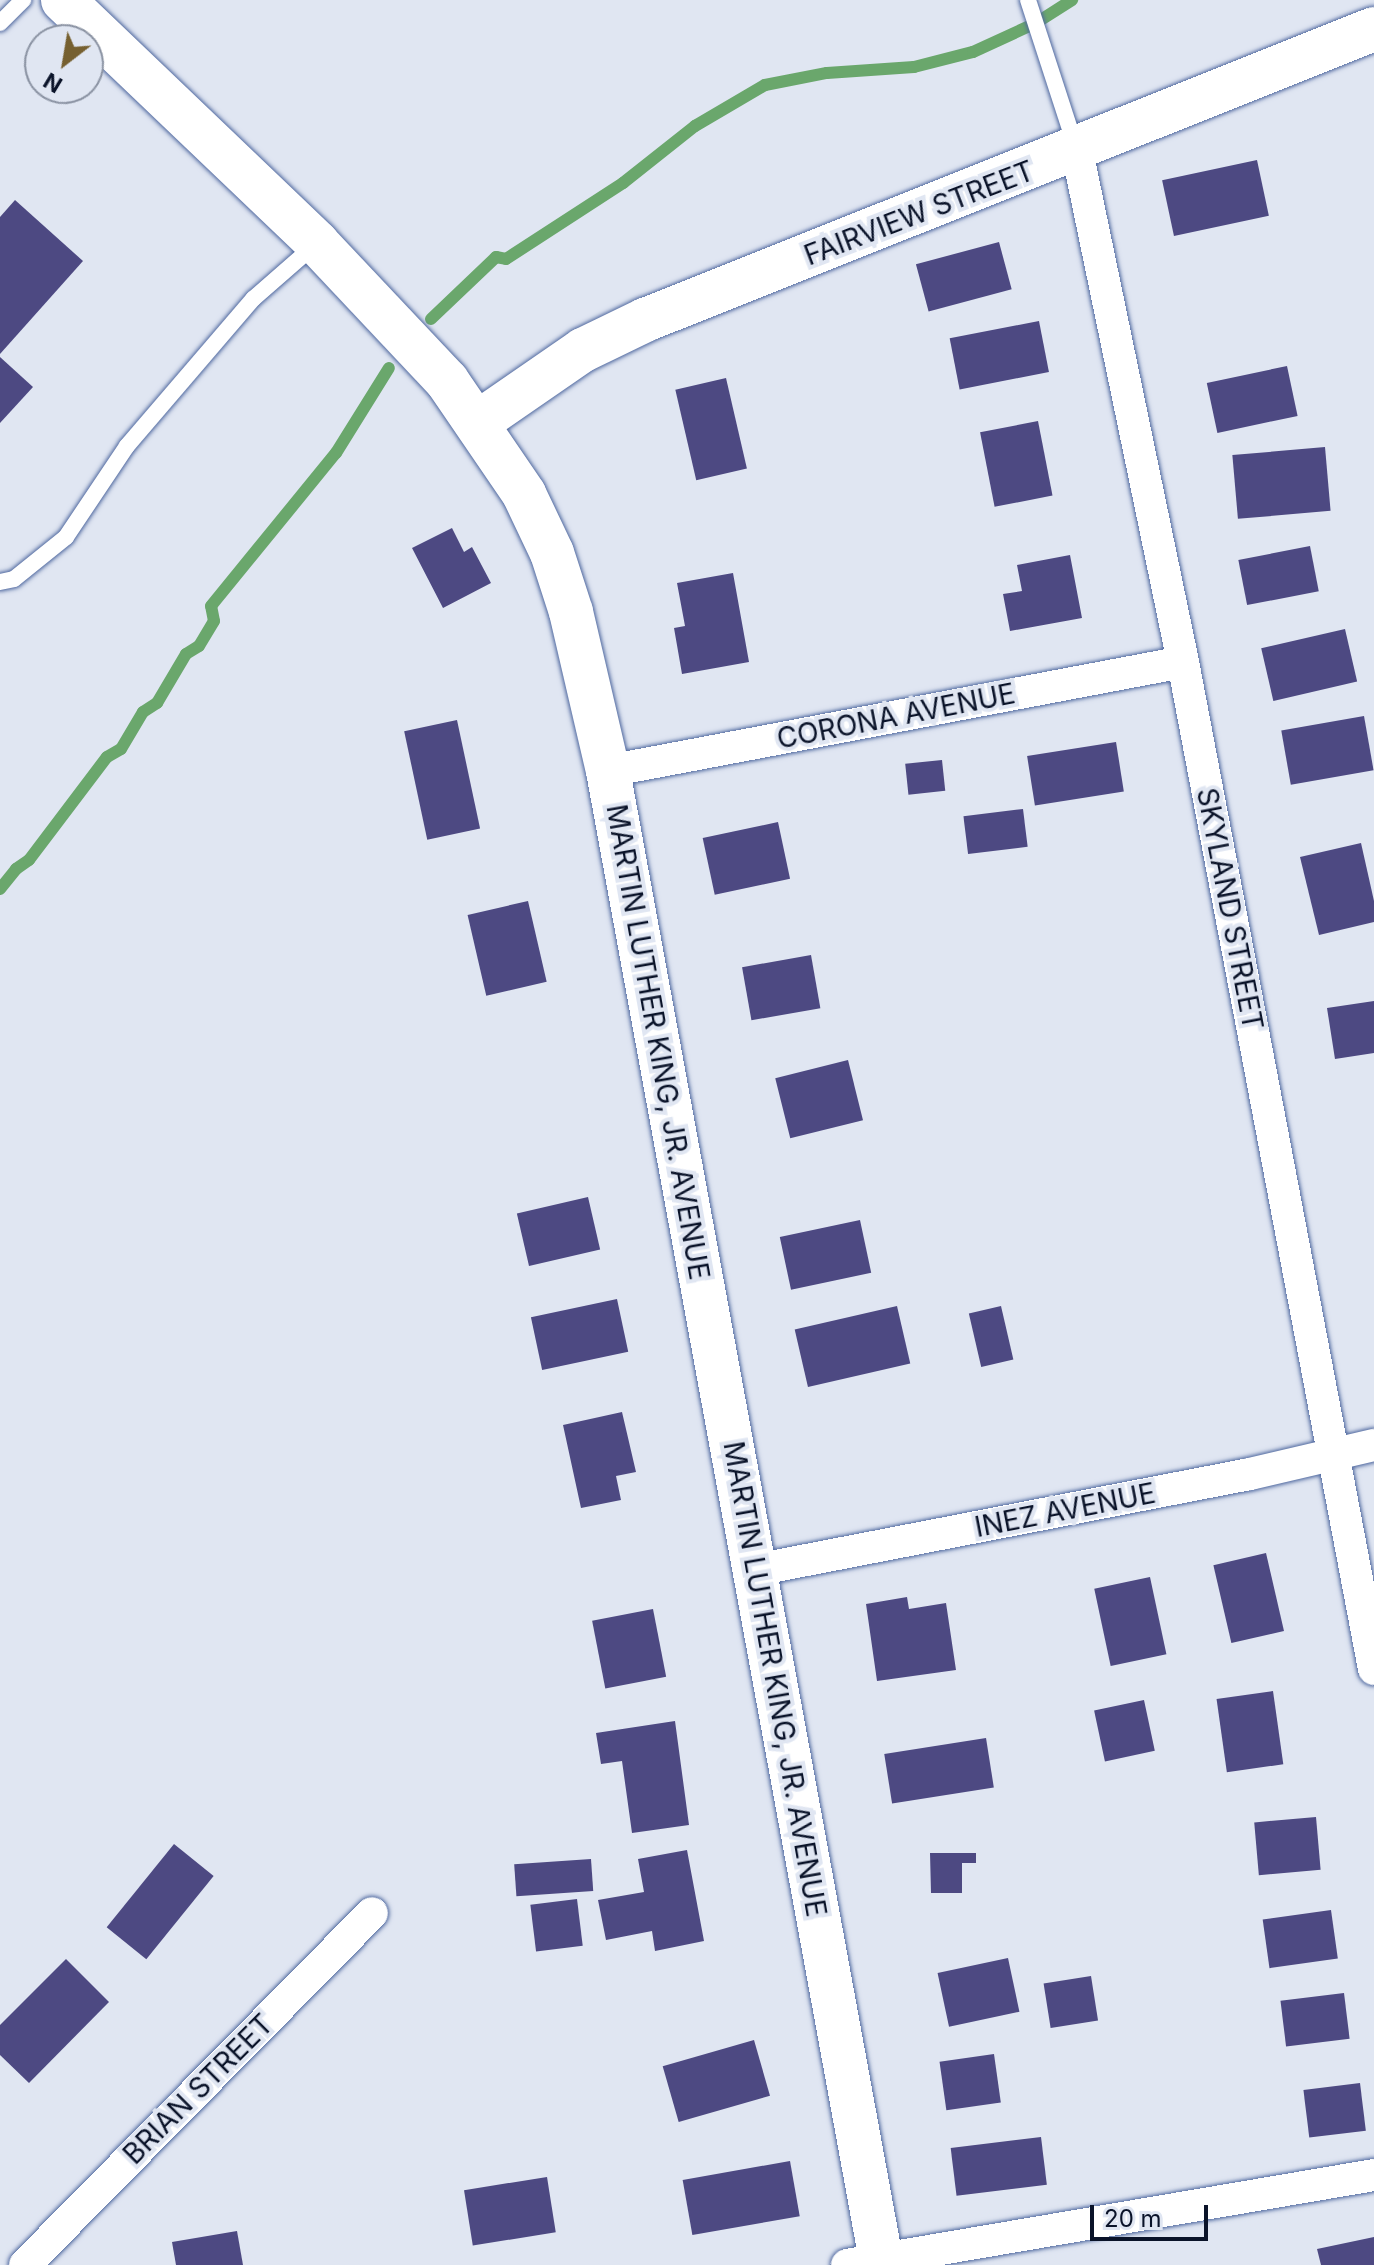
<!DOCTYPE html>
<html>
<head>
<meta charset="utf-8">
<style>
  body { margin:0 }
  #map { position:relative; width:1374px; height:2265px; overflow:hidden; background:#e0e6f2; font-family:Inter,sans-serif }
  div>[style] { position:absolute }
  .stream>* { height:12px; margin:-6px; padding:0 6px; transform-origin:6px; border-radius:6px; background:#6aa76c }
  .building>* { inset:0; background:#4d4982; transform-origin:0 0 }
  .roads { filter:drop-shadow(0 0 2px #4f689f) drop-shadow(0 0 2px #4f689f) }
  .lane>* { height:16px; margin:-8px; padding:0 8px; transform-origin:8px; border-radius:8px; background:#fff }
  .street>* { height:32px; margin:-16px; padding:0 16px; transform-origin:16px; border-radius:16px; background:#fff }
  .secondary>* { height:44px; margin:-22px; padding:0 22px; transform-origin:22px; border-radius:22px; background:#fff }
  span { translate:-50% -50%; white-space:nowrap; text-align:center; line-height:1.15; -webkit-text-stroke:8px #e0e6f2; paint-order:stroke }
  .street-label { font-size:28px; color:#0a1329 }
  .north { position:absolute; left:24px; top:24px; width:80px; height:80px; box-sizing:border-box; background:#e0e6f2; border:2px solid #8a92a2; border-radius:50%; rotate:211deg; font-size:22px; font-weight:700; line-height:32px; text-align:center; color:#0a1329 }
  .north::after { content:''; display:block; margin:auto; width:28px; height:36px; background:#766030; clip-path:polygon(50% 0,100% 100%,50% 72%,0 100%) }
  .scale { position:absolute; left:1090px; top:2205px; width:118px; height:36px; box-sizing:border-box; border:4px solid #0a1329; border-top:0; padding-left:10px; font-size:24px; line-height:28px; white-space:nowrap; color:#0a1329; -webkit-text-stroke:6px #e0e6f2; paint-order:stroke }
</style>
</head>
<body>
<div id="map">
  <div class="stream">
    <i style="left:431px;top:319px;width:90px;rotate:-43.6deg"></i>
    <i style="left:496px;top:257px;width:10px;rotate:11deg"></i>
    <i style="left:506px;top:259px;width:140px;rotate:-33deg"></i>
    <i style="left:623px;top:183px;width:92px;rotate:-38.4deg"></i>
    <i style="left:695px;top:126px;width:81px;rotate:-30.4deg"></i>
    <i style="left:765px;top:85px;width:63px;rotate:-11deg"></i>
    <i style="left:827px;top:73px;width:87px;rotate:-3.9deg"></i>
    <i style="left:914px;top:67px;width:61px;rotate:-14.3deg"></i>
    <i style="left:973px;top:52px;width:69px;rotate:-24.7deg"></i>
    <i style="left:1036px;top:23px;width:43px;rotate:-32.6deg"></i>
    <i style="left:0;top:889px;width:26px;rotate:-51deg"></i>
    <i style="left:16px;top:869px;width:16px;rotate:-35deg"></i>
    <i style="left:29px;top:860px;width:129px;rotate:-52.9deg"></i>
    <i style="left:107px;top:757px;width:16px;rotate:-30deg"></i>
    <i style="left:121px;top:749px;width:43px;rotate:-59.3deg"></i>
    <i style="left:143px;top:712px;width:17px;rotate:-33deg"></i>
    <i style="left:157px;top:703px;width:57px;rotate:-59.4deg"></i>
    <i style="left:186px;top:654px;width:15px;rotate:-32deg"></i>
    <i style="left:199px;top:646px;width:29px;rotate:-59deg"></i>
    <i style="left:214px;top:621px;width:15px;rotate:-101deg"></i>
    <i style="left:211px;top:606px;width:198px;rotate:-50.8deg"></i>
    <i style="left:336px;top:453px;width:100px;rotate:-58.1deg"></i>
  </div>
  <div class="building">
    <i style="left:1257px;top:160px;width:57px;height:97px;rotate:78deg"></i>
    <i style="clip-path:polygon(15px 200px,83px 261px,0 354px,0 217px)"></i>
    <i style="left:999px;top:242px;width:49px;height:86px;rotate:75deg"></i>
    <i style="left:1039px;top:321px;width:52px;height:91px;rotate:79deg"></i>
    <i style="clip-path:polygon(0 357px,33px 387px,0 423px)"></i>
    <i style="left:1287px;top:366px;width:51px;height:82px;rotate:78deg"></i>
    <i style="left:726px;top:378px;width:93px;height:52px;rotate:77deg"></i>
    <i style="left:1038px;top:421px;width:76px;height:59px;rotate:79deg"></i>
    <i style="left:1325px;top:447px;width:64px;height:93px;rotate:85deg"></i>
    <i style="clip-path:polygon(452px 528px,464px 552px,472px 547px,491px 583px,443px 608px,412px 548px)"></i>
    <i style="left:1310px;top:546px;width:46px;height:73px;rotate:79deg"></i>
    <i style="clip-path:polygon(1070px 555px,1082px 618px,1010px 631px,1003px 594px,1022px 591px,1017px 565px)"></i>
    <i style="clip-path:polygon(733px 573px,749px 662px,682px 674px,674px 628px,685px 626px,677px 583px)"></i>
    <i style="left:1345px;top:629px;width:54px;height:86px;rotate:77deg"></i>
    <i style="left:1364px;top:716px;width:55px;height:84px;rotate:80deg"></i>
    <i style="left:457px;top:720px;width:111px;height:54px;rotate:78deg"></i>
    <i style="left:1116px;top:742px;width:50px;height:90px;rotate:81deg"></i>
    <i style="left:942px;top:760px;width:31px;height:37px;rotate:84deg"></i>
    <i style="left:1023px;top:809px;width:38px;height:60px;rotate:83deg"></i>
    <i style="left:778px;top:822px;width:58px;height:77px;rotate:78deg"></i>
    <i style="clip-path:polygon(1361px 843px,1374px 901px,1374px 922px,1319px 935px,1300px 857px)"></i>
    <i style="left:528px;top:901px;width:83px;height:62px;rotate:77deg"></i>
    <i style="left:811px;top:955px;width:54px;height:70px;rotate:80deg"></i>
    <i style="clip-path:polygon(1374px 1001px,1374px 1053px,1335px 1059px,1327px 1008px)"></i>
    <i style="left:848px;top:1060px;width:62px;height:75px;rotate:76deg"></i>
    <i style="left:588px;top:1197px;width:54px;height:73px;rotate:77deg"></i>
    <i style="left:860px;top:1220px;width:54px;height:82px;rotate:78deg"></i>
    <i style="left:617px;top:1299px;width:54px;height:88px;rotate:78deg"></i>
    <i style="left:897px;top:1306px;width:59px;height:105px;rotate:77deg"></i>
    <i style="left:1001px;top:1306px;width:55px;height:33px;rotate:77deg"></i>
    <i style="clip-path:polygon(622px 1412px,636px 1472px,616px 1476px,621px 1500px,581px 1508px,563px 1425px)"></i>
    <i style="left:1266px;top:1553px;width:80px;height:54px;rotate:77deg"></i>
    <i style="left:1150px;top:1577px;width:79px;height:57px;rotate:78deg"></i>
    <i style="clip-path:polygon(907px 1597px,909px 1609px,946px 1603px,956px 1670px,877px 1681px,866px 1604px)"></i>
    <i style="left:653px;top:1609px;width:69px;height:62px;rotate:79deg"></i>
    <i style="left:1273px;top:1691px;width:74px;height:57px;rotate:82deg"></i>
    <i style="left:1144px;top:1700px;width:52px;height:51px;rotate:78deg"></i>
    <i style="clip-path:polygon(675px 1721px,689px 1825px,632px 1833px,622px 1761px,601px 1764px,596px 1733px)"></i>
    <i style="left:986px;top:1738px;width:50px;height:103px;rotate:81deg"></i>
    <i style="left:1316px;top:1817px;width:53px;height:62px;rotate:85deg"></i>
    <i style="left:174px;top:1844px;width:51px;height:107px;rotate:39deg"></i>
    <i style="clip-path:polygon(687px 1850px,704px 1941px,655px 1951px,652px 1931px,606px 1940px,598px 1900px,644px 1892px,638px 1859px)"></i>
    <i style="clip-path:polygon(930px 1853px,976px 1853px,976px 1863px,962px 1863px,962px 1893px,931px 1893px)"></i>
    <i style="left:591px;top:1859px;width:32px;height:77px;rotate:86deg"></i>
    <i style="left:577px;top:1899px;width:47px;height:47px;rotate:83deg"></i>
    <i style="left:1331px;top:1910px;width:49px;height:69px;rotate:82deg"></i>
    <i style="left:1008px;top:1958px;width:55px;height:72px;rotate:78deg"></i>
    <i style="clip-path:polygon(66px 1959px,109px 2002px,29px 2083px,0 2055px,0 2025px)"></i>
    <i style="left:1091px;top:1976px;width:45px;height:48px;rotate:81deg"></i>
    <i style="left:1344px;top:1993px;width:46px;height:64px;rotate:83deg"></i>
    <i style="left:754px;top:2040px;width:58px;height:95px;rotate:74deg"></i>
    <i style="left:994px;top:2054px;width:49px;height:55px;rotate:82deg"></i>
    <i style="left:1360px;top:2083px;width:48px;height:57px;rotate:83deg"></i>
    <i style="left:1041px;top:2137px;width:48px;height:91px;rotate:83deg"></i>
    <i style="left:790px;top:2161px;width:56px;height:109px;rotate:80deg"></i>
    <i style="left:547px;top:2177px;width:56px;height:84px;rotate:81deg"></i>
    <i style="clip-path:polygon(237px 2231px,243px 2265px,176px 2265px,172px 2242px)"></i>
    <i style="clip-path:polygon(1374px 2237px,1374px 2265px,1321px 2265px,1317px 2249px)"></i>
  </div>
  <div class="roads">
    <div class="lane">
      <i style="left:1028px;top:0;width:152px;rotate:72deg"></i>
      <i style="left:0;top:23px;width:33px;rotate:-45deg"></i>
      <i style="left:0;top:582px;width:14px;rotate:-12deg"></i>
      <i style="left:14px;top:579px;width:67px;rotate:-38.9deg"></i>
      <i style="left:66px;top:537px;width:110px;rotate:-56.2deg"></i>
      <i style="left:127px;top:446px;width:194px;rotate:-49.4deg"></i>
      <i style="left:253px;top:299px;width:82px;rotate:-41.1deg"></i>
    </div>
    <div class="street">
      <i style="left:1077px;top:151px;width:522px;rotate:78.28deg"></i>
      <i style="left:1183px;top:662px;width:1025px;rotate:79.26deg"></i>
      <i style="left:608px;top:771px;width:585px;rotate:-10.73deg"></i>
      <i style="left:755px;top:1570px;width:504px;rotate:-10.98deg"></i>
      <i style="left:1250px;top:1474px;width:127px;rotate:-13.2deg"></i>
      <i style="left:25px;top:2265px;width:494px;rotate:-45.4deg"></i>
      <i style="left:847px;top:2265px;width:535px;rotate:-9.69deg"></i>
    </div>
    <div class="secondary">
      <i style="left:63px;top:0;width:352px;rotate:43.7deg"></i>
      <i style="left:317px;top:243px;width:190px;rotate:46.7deg"></i>
      <i style="left:447px;top:381px;width:137px;rotate:55.7deg"></i>
      <i style="left:524px;top:494px;width:65px;rotate:64.6deg"></i>
      <i style="left:552px;top:553px;width:62px;rotate:72.1deg"></i>
      <i style="left:571px;top:612px;width:163px;rotate:76.9deg"></i>
      <i style="left:608px;top:771px;width:1519px;rotate:79.61deg"></i>
      <i style="left:477px;top:423px;width:129px;rotate:-34.6deg"></i>
      <i style="left:583px;top:350px;width:69px;rotate:-25.8deg"></i>
      <i style="left:645px;top:320px;width:785px;rotate:-21.76deg"></i>
    </div>
  </div>
  <div class="street-label">
    <span style="left:919px;top:213px;rotate:-21deg">FAIRVIEW STREET</span>
    <span style="left:896px;top:716px;rotate:-11deg">CORONA AVENUE</span>
    <span style="left:1230px;top:909px;rotate:79deg">SKYLAND STREET</span>
    <span style="left:658px;top:1042px;rotate:80deg">MARTIN LUTHER KING, JR. AVENUE</span>
    <span style="left:1065px;top:1510px;rotate:-11deg">INEZ AVENUE</span>
    <span style="left:775px;top:1679px;rotate:80deg">MARTIN LUTHER KING, JR. AVENUE</span>
    <span style="left:198px;top:2089px;rotate:-45deg">BRIAN STREET</span>
  </div>
  <div class="north">N</div>
  <div class="scale">20 m</div>
</div>
</body>
</html>
